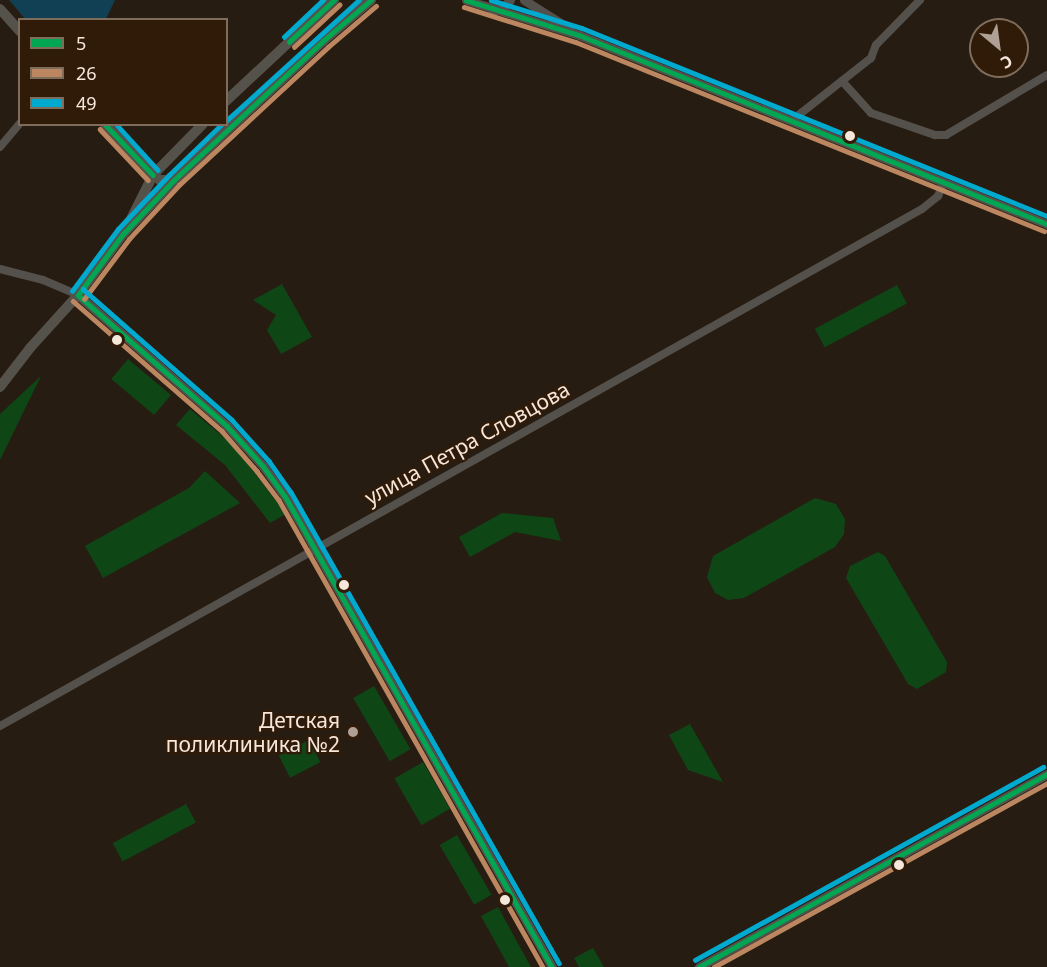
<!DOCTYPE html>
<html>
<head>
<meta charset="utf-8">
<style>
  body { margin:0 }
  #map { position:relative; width:1047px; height:967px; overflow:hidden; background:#271c11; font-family:"Noto Sans",sans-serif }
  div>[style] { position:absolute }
  .green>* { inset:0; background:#0f4616; transform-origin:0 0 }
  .water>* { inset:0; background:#113f54 }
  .minor>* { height:8px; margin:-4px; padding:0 4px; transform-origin:4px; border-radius:4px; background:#54504b }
  .tertiary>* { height:9px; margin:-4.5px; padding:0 4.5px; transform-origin:4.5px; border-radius:4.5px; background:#54504b }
  .secondary>* { height:10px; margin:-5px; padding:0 5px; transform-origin:5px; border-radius:5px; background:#55514b }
  .bus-1>* { height:4.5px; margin:-2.25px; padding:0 2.25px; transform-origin:2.25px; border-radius:2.25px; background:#00a651 }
  .bus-2>* { height:4.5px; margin:-2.25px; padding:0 2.25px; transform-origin:2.25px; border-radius:2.25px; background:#bb8660 }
  .bus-3>* { height:4.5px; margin:-2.25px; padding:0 2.25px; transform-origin:2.25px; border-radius:2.25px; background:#00a9ce }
  .dots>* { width:16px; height:16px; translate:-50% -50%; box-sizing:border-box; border:3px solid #301b08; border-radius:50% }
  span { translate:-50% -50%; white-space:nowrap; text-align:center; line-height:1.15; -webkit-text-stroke:4.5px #301b08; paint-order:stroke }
  .street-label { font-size:21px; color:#f6e7db }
  .poi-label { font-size:21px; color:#f6e7db }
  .right { translate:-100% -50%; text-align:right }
  .legend { position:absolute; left:18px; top:18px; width:210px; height:108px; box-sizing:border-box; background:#301b08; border:2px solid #7f6d5c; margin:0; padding:8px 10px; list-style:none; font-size:18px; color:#f6e7db }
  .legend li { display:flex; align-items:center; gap:12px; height:30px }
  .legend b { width:30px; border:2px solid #7f6d5c }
  .north { position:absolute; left:969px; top:18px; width:60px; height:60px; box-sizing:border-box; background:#301b08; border:2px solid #7f6d5c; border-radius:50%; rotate:151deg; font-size:16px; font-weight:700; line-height:24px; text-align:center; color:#f6e7db }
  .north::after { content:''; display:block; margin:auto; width:21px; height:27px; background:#aea094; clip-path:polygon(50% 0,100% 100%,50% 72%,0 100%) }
</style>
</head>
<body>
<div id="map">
  <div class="green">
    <i style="clip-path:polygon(282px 284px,312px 337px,281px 354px,267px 330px,276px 315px,253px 300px)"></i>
    <i style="left:897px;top:285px;width:21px;height:93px;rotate:62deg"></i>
    <i style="left:128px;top:359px;width:56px;height:26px;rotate:40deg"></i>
    <i style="clip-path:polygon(41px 376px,0 460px,0 414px)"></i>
    <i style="clip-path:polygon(190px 409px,234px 446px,286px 514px,270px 523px,225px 465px,176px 425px)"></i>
    <i style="clip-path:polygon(205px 471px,240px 503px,103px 578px,85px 546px,189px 488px)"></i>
    <i style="clip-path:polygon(815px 498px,836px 504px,845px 519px,844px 534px,835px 547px,744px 598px,728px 600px,715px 593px,707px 577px,713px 556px)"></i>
    <i style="clip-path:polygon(502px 513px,553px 518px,561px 541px,515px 532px,470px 557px,459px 537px)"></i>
    <i style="clip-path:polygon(878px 552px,885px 556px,947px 662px,946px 672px,917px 689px,908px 684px,846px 578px,850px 566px)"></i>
    <i style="left:374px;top:686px;width:73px;height:24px;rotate:60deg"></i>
    <i style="clip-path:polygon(690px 724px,723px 782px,688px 770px,669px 735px)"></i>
    <i style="left:309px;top:740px;width:25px;height:34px;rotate:63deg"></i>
    <i style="left:423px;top:762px;width:54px;height:33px;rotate:60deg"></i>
    <i style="left:186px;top:804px;width:21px;height:83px;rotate:62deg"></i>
    <i style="left:457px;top:835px;width:69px;height:20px;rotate:60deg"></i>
    <i style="clip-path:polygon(498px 907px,531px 967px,509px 967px,481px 916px)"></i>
    <i style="clip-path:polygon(593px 948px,604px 967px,579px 967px,574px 958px)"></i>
  </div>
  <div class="water">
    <i style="clip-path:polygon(9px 0,115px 0,106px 19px,26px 20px)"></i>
  </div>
  <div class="minor">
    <i style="left:842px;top:81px;width:43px;rotate:47.8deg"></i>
    <i style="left:871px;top:113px;width:68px;rotate:19deg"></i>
    <i style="left:935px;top:135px;width:11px"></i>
    <i style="left:946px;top:135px;width:117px;rotate:-30.7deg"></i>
    <i style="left:791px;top:121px;width:102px;rotate:-38.2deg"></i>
    <i style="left:871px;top:58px;width:14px;rotate:-69deg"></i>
    <i style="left:876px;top:45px;width:63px;rotate:-45.6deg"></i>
    <i style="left:0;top:147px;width:31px;rotate:-50deg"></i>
    <i style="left:0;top:269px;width:44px;rotate:14.3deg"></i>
    <i style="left:43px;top:280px;width:38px;rotate:23deg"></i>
    <i style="left:0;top:726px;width:1057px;rotate:-29.28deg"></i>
    <i style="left:922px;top:209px;width:21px;rotate:-39deg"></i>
    <i style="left:938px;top:196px;width:13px;rotate:-67deg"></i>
  </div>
  <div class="tertiary">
    <i style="left:466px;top:0;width:118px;rotate:17.2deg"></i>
    <i style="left:579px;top:35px;width:505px;rotate:21.99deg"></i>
    <i style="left:524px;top:0;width:54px;rotate:32.2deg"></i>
    <i style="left:492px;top:10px;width:8px"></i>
    <i style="left:500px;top:10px;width:14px;rotate:-45deg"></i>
    <i style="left:78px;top:295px;width:198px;rotate:41.3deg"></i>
    <i style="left:227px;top:426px;width:54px;rotate:48deg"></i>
    <i style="left:263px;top:466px;width:37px;rotate:54deg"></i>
    <i style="left:285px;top:496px;width:541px;rotate:60.45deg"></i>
    <i style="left:699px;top:967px;width:398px;rotate:-29deg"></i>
  </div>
  <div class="secondary">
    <i style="left:0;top:9px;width:30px;rotate:48deg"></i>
    <i style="left:226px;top:101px;width:148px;rotate:-43.1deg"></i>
    <i style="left:105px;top:124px;width:70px;rotate:46.7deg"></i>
    <i style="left:153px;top:175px;width:9px;rotate:36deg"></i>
    <i style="left:160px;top:180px;width:14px"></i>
    <i style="left:130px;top:221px;width:51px;rotate:-63.4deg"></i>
    <i style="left:153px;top:175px;width:71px;rotate:-45.6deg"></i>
    <i style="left:0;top:387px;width:49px;rotate:-52.4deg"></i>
    <i style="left:30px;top:348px;width:72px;rotate:-47.8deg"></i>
    <i style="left:78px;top:295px;width:76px;rotate:-53.6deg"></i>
    <i style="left:123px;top:234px;width:74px;rotate:-46.6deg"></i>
    <i style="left:174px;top:180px;width:204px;rotate:-43deg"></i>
    <i style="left:323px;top:41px;width:63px;rotate:-40.5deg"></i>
  </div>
  <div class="bus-1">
    <i style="left:466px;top:0;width:118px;rotate:17.2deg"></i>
    <i style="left:579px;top:35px;width:505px;rotate:21.99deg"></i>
    <i style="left:289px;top:42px;width:62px;rotate:-43deg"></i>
    <i style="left:105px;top:124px;width:70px;rotate:46.7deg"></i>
    <i style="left:78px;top:295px;width:198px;rotate:41.3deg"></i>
    <i style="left:227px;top:426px;width:54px;rotate:48deg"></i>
    <i style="left:263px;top:466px;width:37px;rotate:54deg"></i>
    <i style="left:285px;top:496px;width:541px;rotate:60.45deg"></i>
    <i style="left:78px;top:295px;width:76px;rotate:-53.6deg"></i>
    <i style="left:123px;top:234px;width:74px;rotate:-46.6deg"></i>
    <i style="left:174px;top:180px;width:204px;rotate:-43deg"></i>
    <i style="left:323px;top:41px;width:63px;rotate:-40.5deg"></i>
    <i style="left:699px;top:967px;width:398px;rotate:-29deg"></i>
  </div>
  <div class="bus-2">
    <i style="left:464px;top:7px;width:117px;rotate:17.4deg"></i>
    <i style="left:576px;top:42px;width:505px;rotate:21.99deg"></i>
    <i style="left:294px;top:47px;width:62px;rotate:-43deg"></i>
    <i style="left:100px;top:129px;width:70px;rotate:46.7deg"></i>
    <i style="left:84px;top:299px;width:75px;rotate:-53.1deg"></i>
    <i style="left:129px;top:239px;width:74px;rotate:-47.2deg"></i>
    <i style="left:179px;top:185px;width:203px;rotate:-42.8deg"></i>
    <i style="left:328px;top:47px;width:63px;rotate:-40.5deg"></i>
    <i style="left:73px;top:301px;width:198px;rotate:41.1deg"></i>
    <i style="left:222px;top:431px;width:53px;rotate:48.8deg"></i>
    <i style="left:257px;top:471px;width:36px;rotate:53deg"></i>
    <i style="left:279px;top:500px;width:536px;rotate:60.52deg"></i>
    <i style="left:714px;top:967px;width:380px;rotate:-28.9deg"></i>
  </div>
  <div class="bus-3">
    <i style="left:491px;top:0;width:95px;rotate:17.1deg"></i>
    <i style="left:582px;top:28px;width:502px;rotate:22.01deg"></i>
    <i style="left:284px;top:37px;width:54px;rotate:-43.5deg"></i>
    <i style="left:226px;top:121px;width:180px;rotate:-42.3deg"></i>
    <i style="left:116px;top:124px;width:62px;rotate:47.6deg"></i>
    <i style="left:83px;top:289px;width:198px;rotate:41.3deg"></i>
    <i style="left:232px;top:420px;width:55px;rotate:47.9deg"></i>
    <i style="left:269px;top:461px;width:38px;rotate:55deg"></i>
    <i style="left:291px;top:492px;width:542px;rotate:60.36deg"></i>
    <i style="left:72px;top:291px;width:77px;rotate:-53.4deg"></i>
    <i style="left:118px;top:229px;width:74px;rotate:-46.6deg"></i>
    <i style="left:169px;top:175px;width:74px;rotate:-43.9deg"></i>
    <i style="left:695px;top:960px;width:398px;rotate:-29deg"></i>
  </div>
  <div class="dots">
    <i style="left:850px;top:136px;background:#f6e7db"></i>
    <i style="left:117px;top:340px;background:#f6e7db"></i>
    <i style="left:344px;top:585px;background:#f6e7db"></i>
    <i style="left:353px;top:732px;background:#aea094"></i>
    <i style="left:899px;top:865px;background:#f6e7db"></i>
    <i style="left:505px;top:900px;background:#f6e7db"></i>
  </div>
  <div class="street-label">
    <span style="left:467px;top:443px;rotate:-29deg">улица Петра Словцова</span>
  </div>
  <div class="poi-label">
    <span class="right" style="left:340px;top:732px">Детская<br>поликлиника №2</span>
  </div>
  <ul class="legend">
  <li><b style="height:8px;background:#00a651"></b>5</li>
  <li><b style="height:8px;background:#bb8660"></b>26</li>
  <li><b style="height:8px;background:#00a9ce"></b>49</li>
  </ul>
  <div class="north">С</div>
</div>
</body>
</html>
